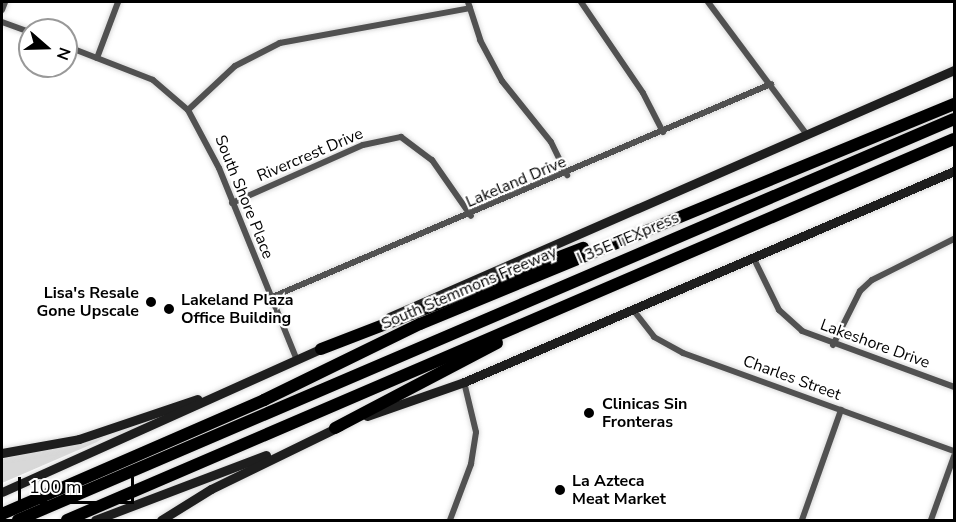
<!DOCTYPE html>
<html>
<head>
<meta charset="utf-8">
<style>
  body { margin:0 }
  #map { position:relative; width:956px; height:522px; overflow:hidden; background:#fff; font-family:"Nunito Sans",sans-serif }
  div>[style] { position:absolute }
  .green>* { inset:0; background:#d8d8d8 }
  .roads { filter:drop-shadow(0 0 2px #dbdbdb) drop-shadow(0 0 2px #dbdbdb) }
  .minor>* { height:6px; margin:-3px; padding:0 3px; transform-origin:3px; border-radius:3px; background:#515151 }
  .secondary>* { height:9px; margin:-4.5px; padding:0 4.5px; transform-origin:4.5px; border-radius:4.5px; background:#1e1e1e }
  .motorway>* { height:12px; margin:-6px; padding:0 6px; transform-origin:6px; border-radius:6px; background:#000 }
  .dots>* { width:16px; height:16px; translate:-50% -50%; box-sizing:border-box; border:3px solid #fff; border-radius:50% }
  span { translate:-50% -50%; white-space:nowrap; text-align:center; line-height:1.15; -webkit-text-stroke:4.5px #fff; paint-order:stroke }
  .street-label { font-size:16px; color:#000 }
  .poi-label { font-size:16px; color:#000; font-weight:700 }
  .right { translate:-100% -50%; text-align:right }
  .left { translate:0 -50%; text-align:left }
  .frame { position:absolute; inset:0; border:3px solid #000; pointer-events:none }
  .north { position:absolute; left:18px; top:18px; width:60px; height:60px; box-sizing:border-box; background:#fff; border:2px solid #999; border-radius:50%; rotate:110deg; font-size:16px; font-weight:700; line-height:24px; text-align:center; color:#000 }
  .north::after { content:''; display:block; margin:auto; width:21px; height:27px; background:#000; clip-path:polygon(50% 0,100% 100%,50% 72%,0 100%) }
  .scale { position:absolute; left:18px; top:477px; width:116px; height:27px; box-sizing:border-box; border:3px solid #000; border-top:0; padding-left:8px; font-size:18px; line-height:21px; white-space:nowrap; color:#000; -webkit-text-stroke:4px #fff; paint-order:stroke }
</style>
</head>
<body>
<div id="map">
  <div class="green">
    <i style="clip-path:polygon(104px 437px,97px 442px,2px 483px,2px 459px)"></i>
  </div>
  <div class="roads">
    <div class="minor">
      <i style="left:468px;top:2px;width:40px;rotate:72deg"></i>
      <i style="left:480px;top:40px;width:47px;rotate:61.8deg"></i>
      <i style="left:502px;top:81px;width:78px;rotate:51.2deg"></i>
      <i style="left:551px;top:142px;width:37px;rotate:64deg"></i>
      <i style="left:581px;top:2px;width:110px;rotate:55.7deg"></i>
      <i style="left:643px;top:93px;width:44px;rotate:62.9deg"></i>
      <i style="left:708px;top:2px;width:166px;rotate:53.3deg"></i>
      <i style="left:2px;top:10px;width:9px;rotate:-69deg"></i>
      <i style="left:2px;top:22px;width:30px;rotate:20deg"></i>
      <i style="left:66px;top:46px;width:93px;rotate:21.3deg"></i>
      <i style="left:153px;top:80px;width:46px;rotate:40.6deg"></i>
      <i style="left:188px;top:110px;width:66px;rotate:61.9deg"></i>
      <i style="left:219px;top:168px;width:207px;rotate:67.9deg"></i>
      <i style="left:97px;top:58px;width:60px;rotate:-69.4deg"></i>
      <i style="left:188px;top:110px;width:64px;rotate:-43.1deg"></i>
      <i style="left:235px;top:66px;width:51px;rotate:-27.1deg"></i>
      <i style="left:280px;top:43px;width:193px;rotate:-10.4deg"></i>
      <i style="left:232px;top:203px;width:143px;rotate:-23.9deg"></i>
      <i style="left:363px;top:145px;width:39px;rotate:-12deg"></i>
      <i style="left:401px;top:137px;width:39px;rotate:37deg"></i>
      <i style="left:432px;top:160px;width:68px;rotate:55.1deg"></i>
      <i style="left:754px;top:259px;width:57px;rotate:63.9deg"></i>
      <i style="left:779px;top:310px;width:31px;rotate:42deg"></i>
      <i style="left:802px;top:331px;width:162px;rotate:20.2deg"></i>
      <i style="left:270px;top:298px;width:545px;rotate:-23.13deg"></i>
      <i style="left:634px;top:311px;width:33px;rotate:52deg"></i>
      <i style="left:654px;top:337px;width:33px;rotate:29deg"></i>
      <i style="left:683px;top:353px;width:288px;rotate:19.9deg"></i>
      <i style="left:833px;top:345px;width:60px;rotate:-63.4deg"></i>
      <i style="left:860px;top:291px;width:16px;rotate:-43deg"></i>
      <i style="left:872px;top:280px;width:92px;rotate:-26.6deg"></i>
      <i style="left:450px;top:520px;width:60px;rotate:-69.4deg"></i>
      <i style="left:471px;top:464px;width:32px;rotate:-81deg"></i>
      <i style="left:476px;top:432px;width:51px;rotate:-103.5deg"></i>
      <i style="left:802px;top:520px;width:117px;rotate:-70.5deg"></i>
      <i style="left:931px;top:520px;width:68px;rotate:-70.2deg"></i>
    </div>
    <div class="secondary">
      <i style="left:389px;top:317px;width:617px;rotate:-23.61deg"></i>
      <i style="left:367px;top:416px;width:103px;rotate:-19.3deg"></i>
      <i style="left:464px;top:382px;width:533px;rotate:-23.3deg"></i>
      <i style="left:2px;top:453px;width:78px;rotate:-10.3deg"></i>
      <i style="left:79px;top:439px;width:125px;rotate:-18.7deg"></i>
      <i style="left:2px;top:492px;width:354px;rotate:-24.2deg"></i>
      <i style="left:95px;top:520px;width:183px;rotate:-20.8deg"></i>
      <i style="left:161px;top:520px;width:59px;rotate:-31.8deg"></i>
      <i style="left:211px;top:489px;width:144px;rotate:-26deg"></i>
    </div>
    <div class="motorway">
      <i style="left:321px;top:349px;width:281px;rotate:-21.1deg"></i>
      <i style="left:335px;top:428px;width:183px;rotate:-27.7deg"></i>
      <i style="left:2px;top:514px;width:286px;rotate:-23.5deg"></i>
      <i style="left:264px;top:400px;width:174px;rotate:-26deg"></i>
      <i style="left:420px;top:324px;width:578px;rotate:-22.39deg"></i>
      <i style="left:18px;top:520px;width:1018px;rotate:-23.19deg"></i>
      <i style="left:67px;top:520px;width:965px;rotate:-23.25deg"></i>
    </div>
  </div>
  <div class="dots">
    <i style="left:151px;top:302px;background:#000"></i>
    <i style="left:169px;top:309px;background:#000"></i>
    <i style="left:589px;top:413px;background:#000"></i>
    <i style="left:560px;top:490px;background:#000"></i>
  </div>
  <div class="street-label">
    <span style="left:310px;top:155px;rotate:-23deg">Rivercrest Drive</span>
    <span style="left:516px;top:182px;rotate:-23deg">Lakeland Drive</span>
    <span style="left:244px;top:197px;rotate:68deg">South Shore Place</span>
    <span style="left:628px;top:238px;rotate:-23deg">I 35E TEXpress</span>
    <span style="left:469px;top:288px;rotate:-23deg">South Stemmons Freeway</span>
    <span style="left:875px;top:344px;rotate:20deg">Lakeshore Drive</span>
    <span style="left:792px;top:378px;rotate:20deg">Charles Street</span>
  </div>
  <div class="poi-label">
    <span class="right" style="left:139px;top:302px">Lisa's Resale<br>Gone Upscale</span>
    <span class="left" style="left:181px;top:309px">Lakeland Plaza<br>Office Building</span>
    <span class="left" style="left:602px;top:413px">Clinicas Sin<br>Fronteras</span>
    <span class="left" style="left:572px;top:490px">La Azteca<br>Meat Market</span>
  </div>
  <div class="frame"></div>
  <div class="north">N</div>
  <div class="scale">100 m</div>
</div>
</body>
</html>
